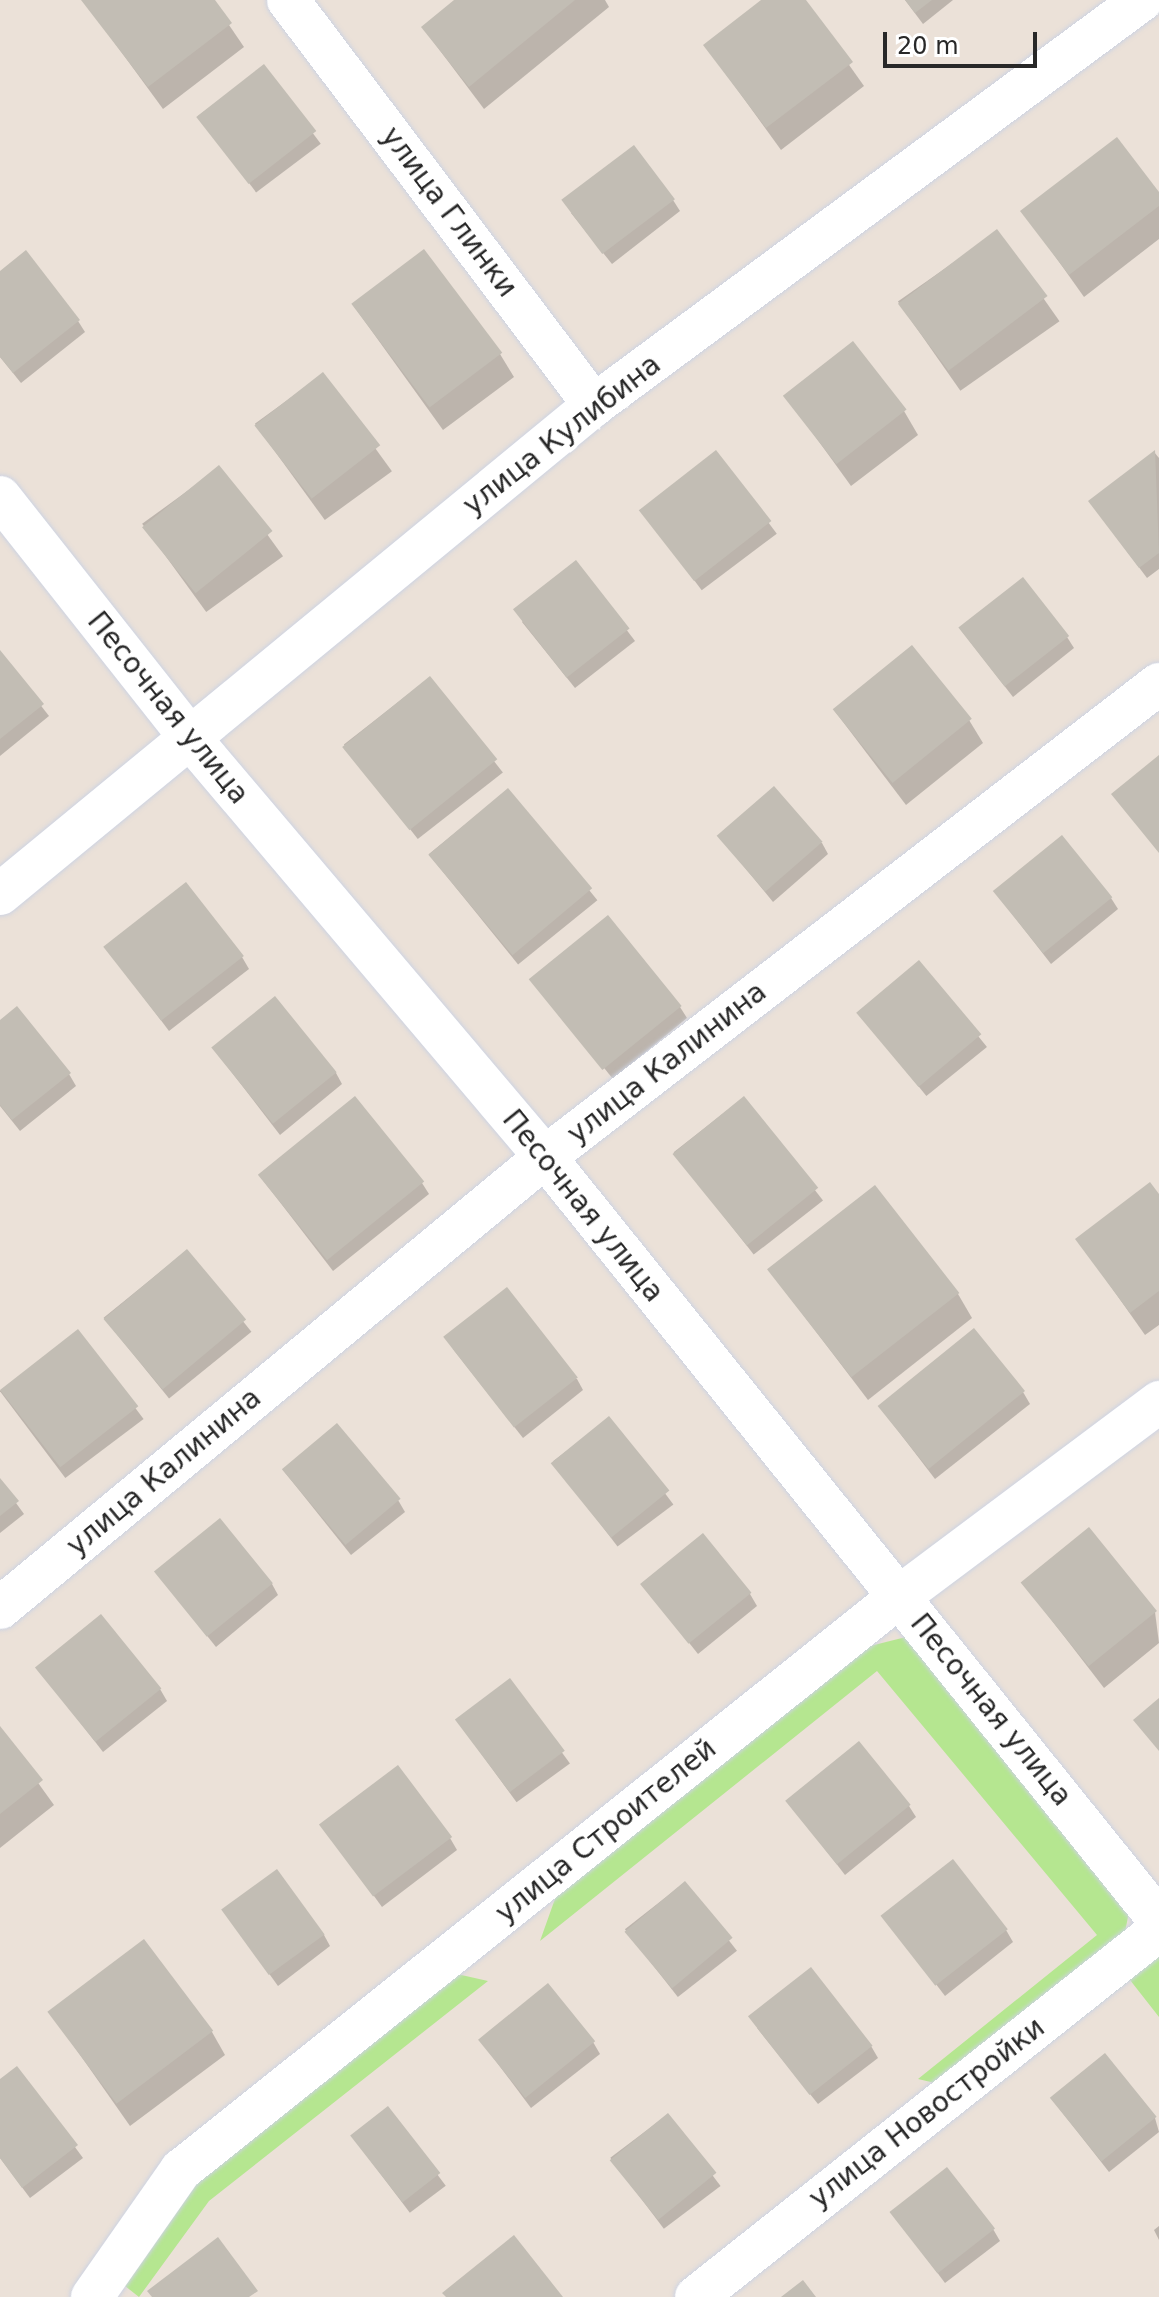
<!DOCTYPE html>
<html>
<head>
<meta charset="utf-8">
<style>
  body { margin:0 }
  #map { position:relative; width:1159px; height:2297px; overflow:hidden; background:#ebe1d8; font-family:"DejaVu Sans",sans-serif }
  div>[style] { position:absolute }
  .green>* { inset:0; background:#b5e690 }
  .shadow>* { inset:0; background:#0003; transform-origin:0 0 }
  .building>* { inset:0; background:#c2bdb4; transform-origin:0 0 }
  .roads { filter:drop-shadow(0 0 2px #cdd3e2) drop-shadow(0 0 2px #cdd3e2) }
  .minor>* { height:42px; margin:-21px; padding:0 21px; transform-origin:21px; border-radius:21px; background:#fff }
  span { translate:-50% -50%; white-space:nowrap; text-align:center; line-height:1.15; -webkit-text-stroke:8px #fff; paint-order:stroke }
  .street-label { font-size:28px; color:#282828 }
  .scale { position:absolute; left:883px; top:32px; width:154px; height:36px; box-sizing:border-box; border:4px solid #282828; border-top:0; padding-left:10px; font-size:24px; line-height:28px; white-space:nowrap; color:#282828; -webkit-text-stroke:6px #fff; paint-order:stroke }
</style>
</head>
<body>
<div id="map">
  <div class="green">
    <i style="clip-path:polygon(910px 1636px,1129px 1912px,1124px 1937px,935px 2083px,918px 2079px,1097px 1935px,877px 1671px,540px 1941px,561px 1882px,858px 1649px)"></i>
    <i style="clip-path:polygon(1159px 1955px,1159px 2017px,1130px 1980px,945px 2126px)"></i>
    <i style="clip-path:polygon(457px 1974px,488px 1981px,209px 2201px,139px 2297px,120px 2282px,193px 2178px)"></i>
  </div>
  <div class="shadow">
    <i style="clip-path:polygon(212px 0,244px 47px,163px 109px,84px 1px)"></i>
    <i style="clip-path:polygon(457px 0,605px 0,609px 7px,484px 109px,423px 28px)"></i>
    <i style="clip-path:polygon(764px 0,803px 0,864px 86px,781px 150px,705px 45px)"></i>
    <i style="clip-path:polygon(905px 0,953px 0,923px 24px)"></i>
    <i style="left:263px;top:67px;width:96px;height:81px;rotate:53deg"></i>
    <i style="clip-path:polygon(1159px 195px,1159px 239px,1084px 297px,1023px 211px)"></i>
    <i style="clip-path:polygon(673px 200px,680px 211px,612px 264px,571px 213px)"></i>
    <i style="left:997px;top:232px;width:109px;height:121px;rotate:55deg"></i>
    <i style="clip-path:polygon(0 273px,78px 321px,85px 332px,21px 383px,0 357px)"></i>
    <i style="clip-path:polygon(353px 305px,500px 354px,514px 377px,443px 430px)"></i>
    <i style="left:322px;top:375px;width:119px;height:83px;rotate:54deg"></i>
    <i style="clip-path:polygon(786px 396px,904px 411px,918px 435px,851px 486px)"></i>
    <i style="clip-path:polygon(1154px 452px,1159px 458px,1159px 569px,1147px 578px,1090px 502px)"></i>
    <i style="left:716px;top:453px;width:101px;height:94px;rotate:53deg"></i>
    <i style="left:219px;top:468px;width:109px;height:95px;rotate:54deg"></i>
    <i style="clip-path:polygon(576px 563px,635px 641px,575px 688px,522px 622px)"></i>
    <i style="clip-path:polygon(961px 630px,1067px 637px,1074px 648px,1013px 697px)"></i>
    <i style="clip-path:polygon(0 653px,49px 716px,0 756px)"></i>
    <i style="left:429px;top:678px;width:120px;height:108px;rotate:52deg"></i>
    <i style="clip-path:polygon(834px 710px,969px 720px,983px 743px,906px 805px)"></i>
    <i style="left:508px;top:790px;width:142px;height:102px;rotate:51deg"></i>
    <i style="clip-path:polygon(719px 836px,822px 843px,828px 854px,773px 902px)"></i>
    <i style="clip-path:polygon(995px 892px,1111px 898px,1118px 909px,1051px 964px)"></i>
    <i style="clip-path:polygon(106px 947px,242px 957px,249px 969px,169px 1031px)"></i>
    <i style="left:919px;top:963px;width:108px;height:78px;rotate:51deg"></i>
    <i style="clip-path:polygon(533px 980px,680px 1007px,687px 1018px,613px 1079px)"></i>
    <i style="clip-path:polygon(0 1022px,69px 1074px,76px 1086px,20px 1131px,0 1106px)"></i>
    <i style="clip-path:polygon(213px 1048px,336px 1073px,342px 1084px,280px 1135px)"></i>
    <i style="left:743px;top:1098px;width:130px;height:88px;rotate:52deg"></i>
    <i style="clip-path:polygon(259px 1175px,422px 1183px,429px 1194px,333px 1271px)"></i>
    <i style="clip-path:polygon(1159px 1197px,1159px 1325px,1145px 1335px,1078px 1240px)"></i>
    <i style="left:186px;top:1251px;width:104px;height:106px;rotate:51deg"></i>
    <i style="clip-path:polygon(770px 1271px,958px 1294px,972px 1318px,868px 1400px)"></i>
    <i style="left:78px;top:1332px;width:109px;height:98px;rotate:53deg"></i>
    <i style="clip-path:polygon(453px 1349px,577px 1379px,583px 1390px,523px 1438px)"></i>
    <i style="clip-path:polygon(1023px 1392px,1030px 1404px,935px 1479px,879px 1406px)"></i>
    <i style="left:609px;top:1419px;width:107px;height:70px;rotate:53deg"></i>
    <i style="clip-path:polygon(283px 1470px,398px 1500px,405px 1512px,351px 1555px)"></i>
    <i style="clip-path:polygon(0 1481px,24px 1514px,0 1533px)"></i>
    <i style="clip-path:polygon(156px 1572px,272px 1584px,278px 1595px,216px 1647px)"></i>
    <i style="clip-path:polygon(1023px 1583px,1155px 1612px,1159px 1643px,1104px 1688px)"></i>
    <i style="clip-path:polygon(643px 1585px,750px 1594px,757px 1606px,698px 1654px)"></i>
    <i style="clip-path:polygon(38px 1668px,160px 1689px,167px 1701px,103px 1752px)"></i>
    <i style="left:510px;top:1681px;width:102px;height:66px;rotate:54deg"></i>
    <i style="clip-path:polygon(0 1730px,54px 1805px,0 1848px)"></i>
    <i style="clip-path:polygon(788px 1801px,909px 1806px,916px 1817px,845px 1875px)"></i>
    <i style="clip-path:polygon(322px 1825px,450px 1838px,457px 1850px,382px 1907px)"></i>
    <i style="left:684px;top:1883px;width:86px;height:75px;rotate:52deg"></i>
    <i style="clip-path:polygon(224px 1911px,324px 1935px,330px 1946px,278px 1986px)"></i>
    <i style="clip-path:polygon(884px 1916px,1006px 1930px,1013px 1942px,945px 1996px)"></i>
    <i style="clip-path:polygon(50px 2012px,212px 2032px,225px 2055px,130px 2126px)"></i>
    <i style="clip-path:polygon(757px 2028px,871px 2046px,878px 2058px,818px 2104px)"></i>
    <i style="clip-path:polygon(480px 2040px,593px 2042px,600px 2054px,531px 2108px)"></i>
    <i style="clip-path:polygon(17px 2068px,83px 2158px,30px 2198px,0 2158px,0 2081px)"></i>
    <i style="clip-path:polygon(1051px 2098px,1155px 2118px,1159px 2132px,1109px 2172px)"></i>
    <i style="left:388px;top:2109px;width:96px;height:45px;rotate:53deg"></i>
    <i style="left:667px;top:2115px;width:89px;height:71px;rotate:53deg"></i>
    <i style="clip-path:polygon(892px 2212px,993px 2229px,1000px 2241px,945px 2283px)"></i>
    <i style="clip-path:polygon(1159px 2226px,1159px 2240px,1154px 2230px)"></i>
  </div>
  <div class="building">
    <i style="clip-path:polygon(81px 0,215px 0,232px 23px,148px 87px)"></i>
    <i style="clip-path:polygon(454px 0,575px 0,469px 87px,421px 27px)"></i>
    <i style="clip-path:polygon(761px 0,806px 0,853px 62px,766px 128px,703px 45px)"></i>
    <i style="clip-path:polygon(905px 0,932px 0,915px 13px)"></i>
    <i style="left:264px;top:64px;width:85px;height:86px;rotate:52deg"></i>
    <i style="clip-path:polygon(1117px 137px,1159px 192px,1159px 206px,1069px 275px,1020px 211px)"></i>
    <i style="left:634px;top:145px;width:68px;height:91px;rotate:53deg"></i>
    <i style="left:997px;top:229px;width:84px;height:124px;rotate:53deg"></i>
    <i style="left:424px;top:249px;width:130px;height:91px;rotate:53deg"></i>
    <i style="clip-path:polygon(26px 250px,80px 320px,13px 373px,0 357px,0 271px)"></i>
    <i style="left:853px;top:341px;width:87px;height:89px;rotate:52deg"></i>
    <i style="left:323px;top:372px;width:93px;height:87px;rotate:52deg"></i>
    <i style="left:716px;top:450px;width:90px;height:98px;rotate:52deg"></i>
    <i style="clip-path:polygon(1155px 450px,1159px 553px,1139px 568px,1088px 501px)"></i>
    <i style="left:219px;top:465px;width:85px;height:99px;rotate:51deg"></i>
    <i style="left:576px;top:560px;width:87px;height:80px;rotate:52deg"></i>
    <i style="left:1023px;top:577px;width:75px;height:82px;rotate:52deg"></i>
    <i style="left:912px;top:645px;width:95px;height:102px;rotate:51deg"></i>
    <i style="clip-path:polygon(0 650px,44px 704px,0 739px)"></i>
    <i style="left:430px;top:676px;width:107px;height:113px;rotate:51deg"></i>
    <i style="clip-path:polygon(1159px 755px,1159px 853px,1111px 794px)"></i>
    <i style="left:774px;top:786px;width:74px;height:76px;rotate:49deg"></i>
    <i style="left:508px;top:788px;width:131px;height:104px;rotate:50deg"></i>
    <i style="left:1062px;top:835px;width:80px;height:89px;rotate:51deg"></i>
    <i style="left:186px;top:882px;width:94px;height:105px;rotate:52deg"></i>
    <i style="left:608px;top:915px;width:117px;height:102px;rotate:51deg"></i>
    <i style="left:919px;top:960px;width:97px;height:82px;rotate:50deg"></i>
    <i style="left:275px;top:996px;width:98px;height:82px;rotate:51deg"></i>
    <i style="clip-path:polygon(17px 1006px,71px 1073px,12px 1120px,0 1105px,0 1020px)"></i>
    <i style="left:355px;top:1096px;width:110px;height:125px;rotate:51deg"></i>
    <i style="left:744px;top:1096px;width:118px;height:92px;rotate:51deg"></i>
    <i style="clip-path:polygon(1150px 1182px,1159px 1194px,1159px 1291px,1130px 1313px,1075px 1239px)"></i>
    <i style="left:875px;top:1185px;width:137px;height:137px;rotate:52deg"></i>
    <i style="left:187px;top:1249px;width:92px;height:109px;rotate:50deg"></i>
    <i style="left:507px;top:1287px;width:115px;height:81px;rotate:52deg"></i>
    <i style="left:974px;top:1328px;width:81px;height:124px;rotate:51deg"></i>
    <i style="left:78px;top:1329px;width:98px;height:99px;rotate:52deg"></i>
    <i style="left:609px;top:1416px;width:96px;height:75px;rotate:51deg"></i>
    <i style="left:337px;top:1423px;width:99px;height:72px;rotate:50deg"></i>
    <i style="clip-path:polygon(0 1478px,19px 1501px,0 1516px)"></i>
    <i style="left:220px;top:1518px;width:84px;height:85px;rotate:51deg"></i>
    <i style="left:1089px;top:1527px;width:108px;height:88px;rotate:51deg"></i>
    <i style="left:703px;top:1533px;width:77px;height:81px;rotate:51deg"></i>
    <i style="left:101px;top:1614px;width:96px;height:85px;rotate:51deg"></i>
    <i style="left:510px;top:1678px;width:91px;height:69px;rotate:53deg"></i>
    <i style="clip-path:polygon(1159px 1698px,1159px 1751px,1133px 1720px)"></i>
    <i style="clip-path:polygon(0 1726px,43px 1780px,0 1814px)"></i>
    <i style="left:859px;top:1741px;width:82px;height:95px;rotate:51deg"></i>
    <i style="left:398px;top:1765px;width:90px;height:99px;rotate:53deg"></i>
    <i style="left:953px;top:1859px;width:89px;height:92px;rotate:52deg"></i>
    <i style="left:277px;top:1869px;width:81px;height:69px;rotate:54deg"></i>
    <i style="left:685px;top:1881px;width:74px;height:79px;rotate:50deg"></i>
    <i style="left:144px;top:1939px;width:115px;height:121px;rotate:53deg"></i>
    <i style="left:811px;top:1967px;width:100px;height:80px;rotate:52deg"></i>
    <i style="left:548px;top:1983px;width:75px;height:90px;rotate:51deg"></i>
    <i style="left:1105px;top:2053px;width:82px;height:71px;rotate:51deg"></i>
    <i style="clip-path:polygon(17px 2066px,78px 2145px,22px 2188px,0 2158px,0 2079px)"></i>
    <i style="left:388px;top:2106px;width:85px;height:48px;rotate:52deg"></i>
    <i style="left:668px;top:2113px;width:77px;height:75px;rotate:51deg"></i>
    <i style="left:947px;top:2167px;width:78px;height:73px;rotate:52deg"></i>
    <i style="clip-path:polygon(514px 2235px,563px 2297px,446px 2297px,442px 2293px)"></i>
    <i style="clip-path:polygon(218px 2237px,258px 2291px,249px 2297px,152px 2297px,147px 2291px)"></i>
    <i style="clip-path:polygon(803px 2280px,816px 2297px,781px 2297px)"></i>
  </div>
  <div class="roads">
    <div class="minor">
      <i style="left:288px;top:0;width:508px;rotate:52.93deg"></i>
      <i style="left:0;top:497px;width:307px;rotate:51.7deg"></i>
      <i style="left:190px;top:738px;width:549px;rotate:49.73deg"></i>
      <i style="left:545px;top:1157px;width:979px;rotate:51.18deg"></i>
      <i style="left:0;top:894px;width:769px;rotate:-39.46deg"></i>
      <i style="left:594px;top:405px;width:681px;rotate:-36.47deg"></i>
      <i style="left:0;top:1608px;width:707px;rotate:-39.61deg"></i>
      <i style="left:545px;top:1157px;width:775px;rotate:-37.61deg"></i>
      <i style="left:92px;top:2297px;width:155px;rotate:-55deg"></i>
      <i style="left:181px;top:2170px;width:920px;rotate:-38.6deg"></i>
      <i style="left:900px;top:1596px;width:324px;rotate:-36.8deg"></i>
      <i style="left:696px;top:2297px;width:591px;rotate:-38.4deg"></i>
    </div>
  </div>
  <div class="street-label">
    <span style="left:449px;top:212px;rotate:53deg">улица Глинки</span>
    <span style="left:562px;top:435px;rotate:-38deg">улица Кулибина</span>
    <span style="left:168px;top:708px;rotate:51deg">Песочная улица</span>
    <span style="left:667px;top:1063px;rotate:-38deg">улица Калинина</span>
    <span style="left:583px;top:1206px;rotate:51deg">Песочная улица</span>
    <span style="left:164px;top:1472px;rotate:-40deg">улица Калинина</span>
    <span style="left:991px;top:1710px;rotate:51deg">Песочная улица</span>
    <span style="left:606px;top:1831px;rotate:-39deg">улица Строителей</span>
    <span style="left:927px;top:2113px;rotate:-38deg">улица Новостройки</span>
  </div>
  <div class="scale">20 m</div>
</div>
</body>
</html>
